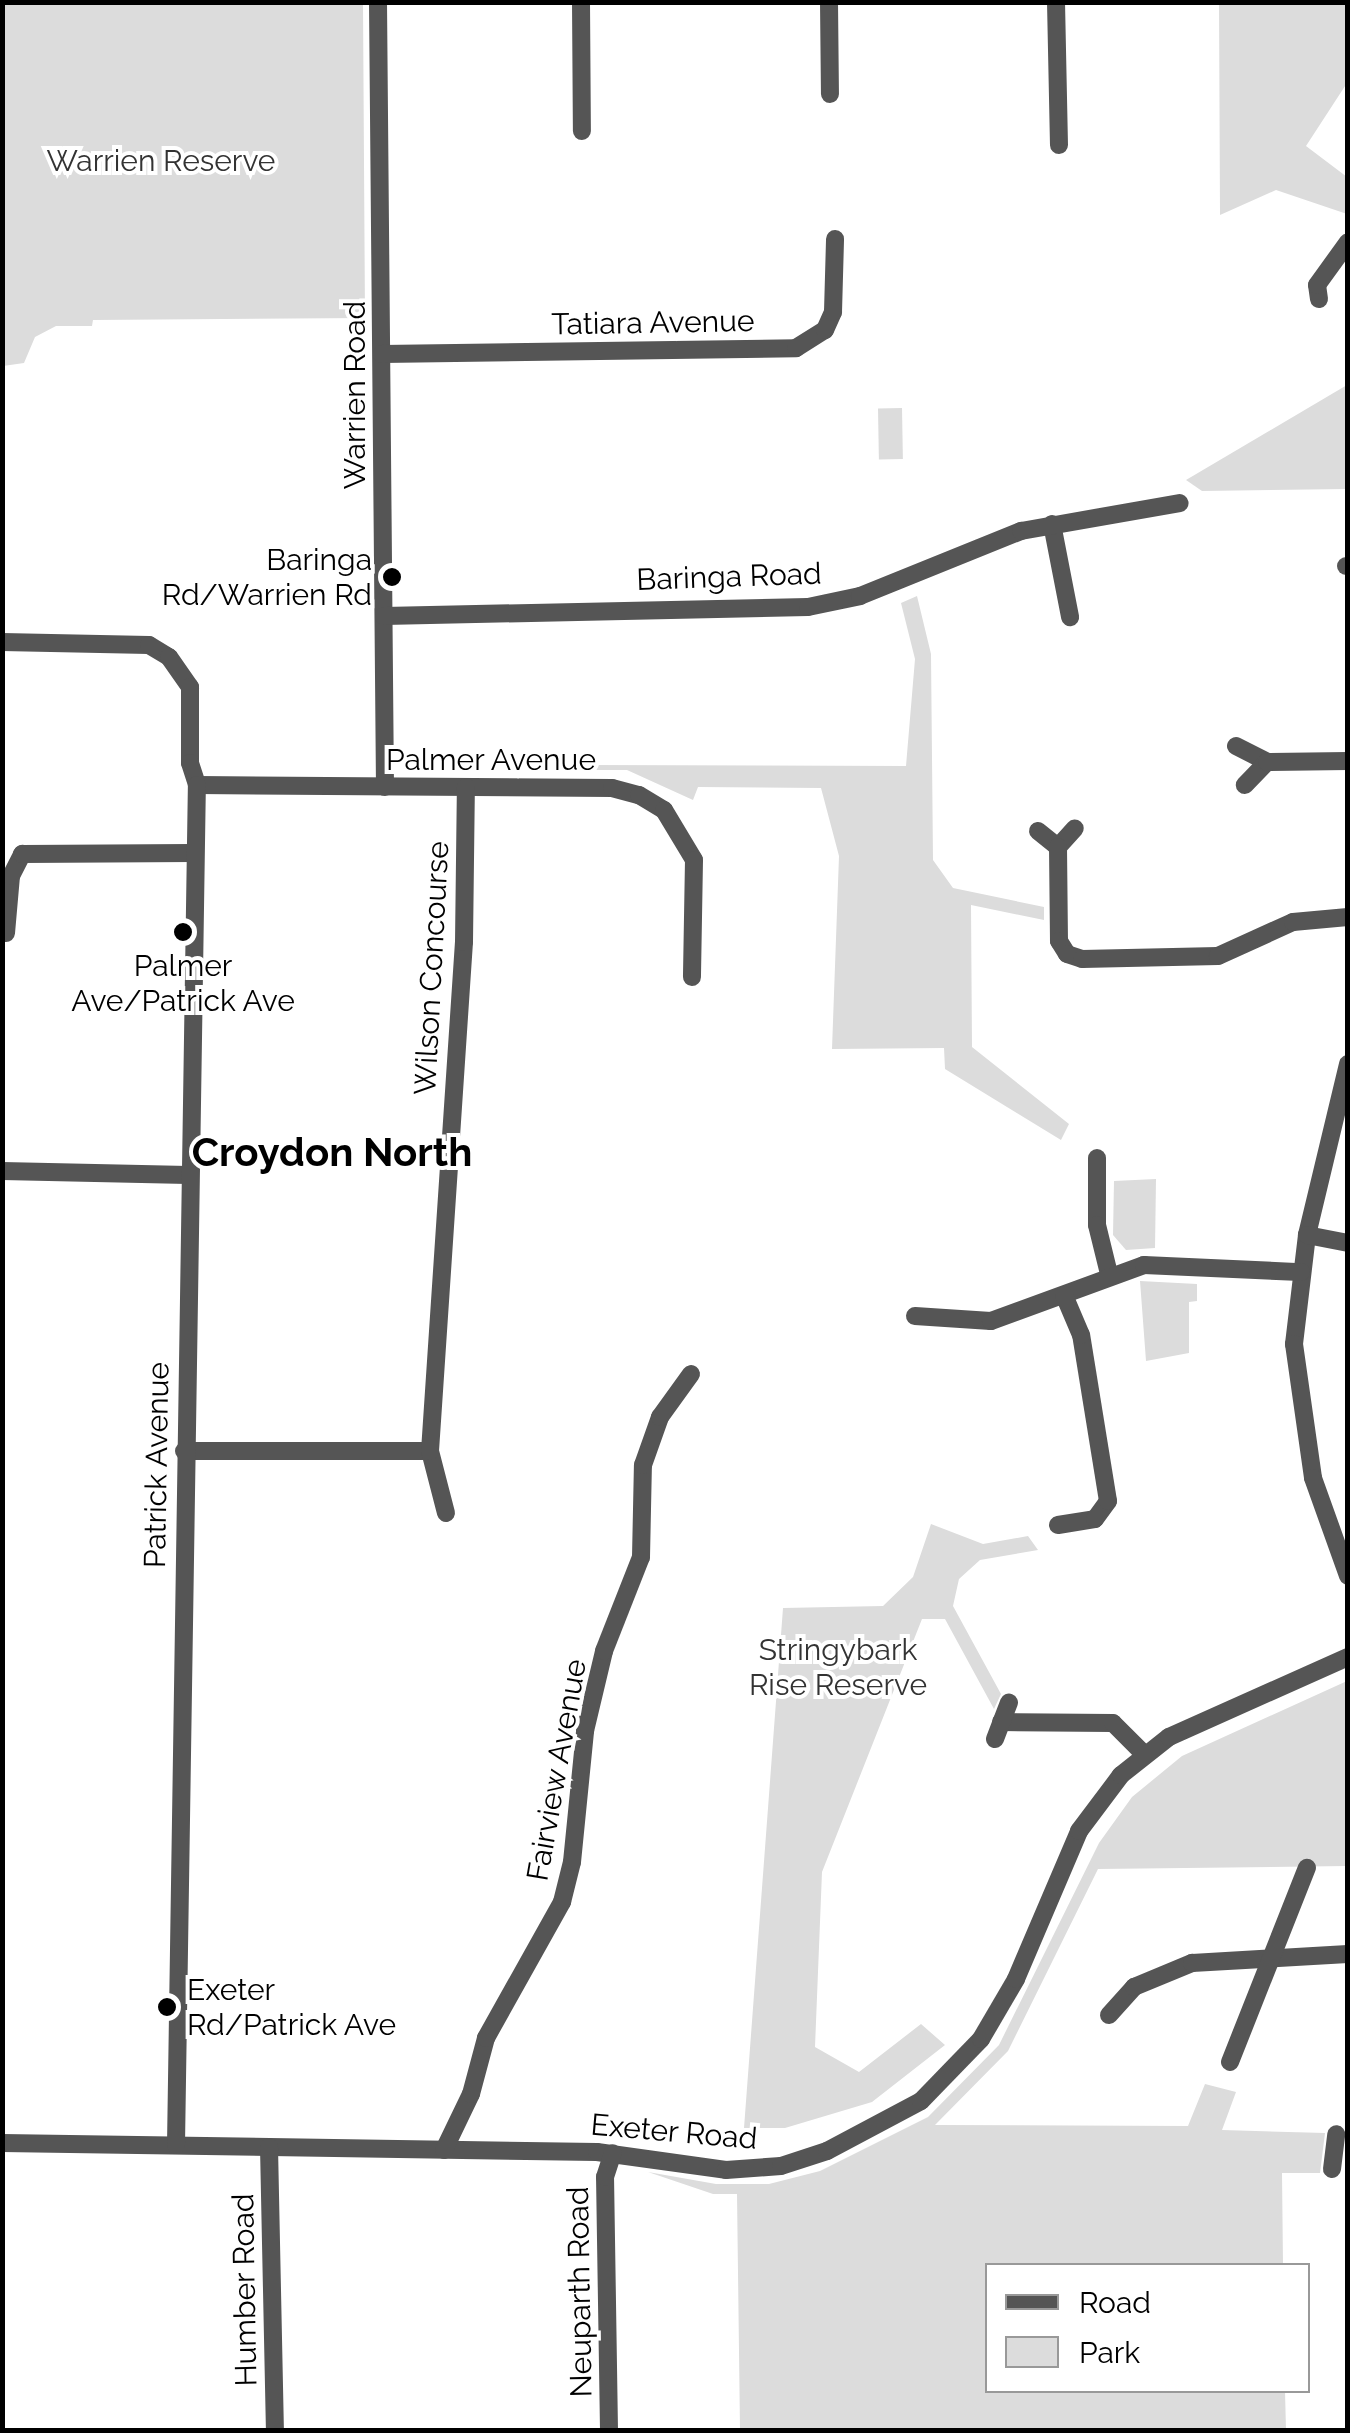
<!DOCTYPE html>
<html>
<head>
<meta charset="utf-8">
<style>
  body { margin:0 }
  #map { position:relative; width:1350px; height:2433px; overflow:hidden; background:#fff; font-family:Raleway,sans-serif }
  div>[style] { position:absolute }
  .green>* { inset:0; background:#dcdcdc; transform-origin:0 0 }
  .minor>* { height:18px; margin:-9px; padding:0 9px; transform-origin:9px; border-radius:9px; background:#555 }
  .dots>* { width:28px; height:28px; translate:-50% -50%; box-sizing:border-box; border:5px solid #fff; border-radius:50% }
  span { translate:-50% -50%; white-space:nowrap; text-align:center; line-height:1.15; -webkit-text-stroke:8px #fff; paint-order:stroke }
  .park-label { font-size:30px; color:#333 }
  .street-label { font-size:30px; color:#000 }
  .poi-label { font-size:30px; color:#000 }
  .right { translate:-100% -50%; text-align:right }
  .left { translate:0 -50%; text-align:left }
  .district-label { font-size:40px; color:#000; font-weight:700 }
  .frame { position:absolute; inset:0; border:5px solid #000; pointer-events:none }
  .legend { position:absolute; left:985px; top:2263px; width:325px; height:130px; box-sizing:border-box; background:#fff; border:2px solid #999; margin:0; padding:12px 18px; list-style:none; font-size:30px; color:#000 }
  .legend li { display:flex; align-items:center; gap:20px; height:50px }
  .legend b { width:50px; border:2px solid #999 }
</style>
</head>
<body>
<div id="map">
  <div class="green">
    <i style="clip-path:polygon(2px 3px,363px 3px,365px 318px,93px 320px,92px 326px,56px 326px,35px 337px,24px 363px,3px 366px)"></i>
    <i style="clip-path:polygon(1219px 3px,1347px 3px,1347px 83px,1306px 146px,1347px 177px,1347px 214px,1276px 190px,1220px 215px)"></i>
    <i style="clip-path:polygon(1347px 385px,1347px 489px,1202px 491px,1186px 480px)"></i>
    <i style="left:902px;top:408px;width:51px;height:24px;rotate:89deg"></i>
    <i style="clip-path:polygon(917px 596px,931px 654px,933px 860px,953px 888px,1044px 907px,1044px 920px,971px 905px,972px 1047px,1069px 1124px,1061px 1140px,945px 1069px,944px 1048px,832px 1049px,839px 856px,821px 788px,698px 787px,693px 800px,627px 770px,586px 770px,586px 765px,906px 766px,915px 659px,901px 603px)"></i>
    <i style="clip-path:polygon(1156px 1179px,1155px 1248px,1126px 1250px,1113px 1235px,1114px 1181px)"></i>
    <i style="clip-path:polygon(1140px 1281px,1197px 1284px,1197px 1301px,1189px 1302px,1189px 1353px,1146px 1361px)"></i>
    <i style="clip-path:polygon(931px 1524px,983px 1544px,1028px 1536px,1038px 1550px,980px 1560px,959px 1579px,953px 1606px,1001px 1694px,994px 1709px,945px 1619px,922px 1619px,822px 1872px,815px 2047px,859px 2072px,921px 2024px,945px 2045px,872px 2102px,785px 2128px,744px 2128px,783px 1608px,883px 1606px,913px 1577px)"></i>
    <i style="clip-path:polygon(1347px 1681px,1347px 1866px,1098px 1869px,1008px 2051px,935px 2125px,1188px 2126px,1205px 2084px,1236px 2092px,1222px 2130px,1325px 2133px,1320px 2173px,1282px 2173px,1283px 2265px,988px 2266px,988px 2390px,1285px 2391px,1286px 2430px,740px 2430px,737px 2194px,713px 2194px,648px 2172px,716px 2184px,769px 2184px,820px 2171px,928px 2117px,999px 2045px,1099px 1843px,1132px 1797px,1182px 1756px)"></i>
  </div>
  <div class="minor">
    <i style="left:378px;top:2px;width:785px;rotate:89.49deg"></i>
    <i style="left:581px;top:2px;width:129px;rotate:89.6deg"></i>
    <i style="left:829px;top:2px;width:92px;rotate:89.4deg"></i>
    <i style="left:1056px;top:2px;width:143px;rotate:88.8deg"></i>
    <i style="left:1319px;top:299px;width:14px;rotate:-98deg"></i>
    <i style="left:1317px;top:285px;width:53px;rotate:-54.2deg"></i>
    <i style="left:382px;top:354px;width:414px;rotate:-0.8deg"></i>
    <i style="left:796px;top:348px;width:34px;rotate:-32deg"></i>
    <i style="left:825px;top:330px;width:20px;rotate:-66deg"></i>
    <i style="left:833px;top:312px;width:73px;rotate:-88.4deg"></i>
    <i style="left:1052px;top:524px;width:95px;rotate:79deg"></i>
    <i style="left:1346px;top:566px;width:2px"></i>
    <i style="left:384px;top:616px;width:424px;rotate:-1.2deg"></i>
    <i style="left:808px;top:607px;width:53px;rotate:-11.9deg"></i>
    <i style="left:860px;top:596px;width:174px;rotate:-22deg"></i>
    <i style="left:1021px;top:531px;width:161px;rotate:-10deg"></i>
    <i style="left:2px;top:642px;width:147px;rotate:1.2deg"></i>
    <i style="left:149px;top:645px;width:23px;rotate:31deg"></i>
    <i style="left:169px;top:657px;width:37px;rotate:55deg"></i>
    <i style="left:190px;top:687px;width:76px;rotate:90deg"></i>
    <i style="left:190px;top:763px;width:23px;rotate:72deg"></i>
    <i style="left:1236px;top:746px;width:35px;rotate:27deg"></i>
    <i style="left:1267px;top:762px;width:32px;rotate:134deg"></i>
    <i style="left:1267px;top:762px;width:81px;rotate:-0.7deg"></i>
    <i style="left:197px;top:785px;width:415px;rotate:0.4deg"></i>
    <i style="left:612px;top:788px;width:28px;rotate:15deg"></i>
    <i style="left:639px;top:795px;width:29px;rotate:31deg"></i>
    <i style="left:664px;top:810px;width:58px;rotate:59deg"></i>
    <i style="left:694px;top:860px;width:117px;rotate:91deg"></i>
    <i style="left:1038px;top:831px;width:26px;rotate:39deg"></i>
    <i style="left:1058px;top:847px;width:25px;rotate:-48deg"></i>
    <i style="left:1058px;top:847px;width:94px;rotate:89.4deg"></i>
    <i style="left:1059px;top:941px;width:15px;rotate:58deg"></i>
    <i style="left:1067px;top:954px;width:16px;rotate:18deg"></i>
    <i style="left:1082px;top:959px;width:136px;rotate:-1.3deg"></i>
    <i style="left:1218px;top:956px;width:82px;rotate:-24.4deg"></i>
    <i style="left:1293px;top:922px;width:55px;rotate:-5.2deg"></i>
    <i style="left:6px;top:933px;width:57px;rotate:-85deg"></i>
    <i style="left:11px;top:876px;width:25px;rotate:-63deg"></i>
    <i style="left:22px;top:854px;width:171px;rotate:-0.3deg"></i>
    <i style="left:1348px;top:1064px;width:176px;rotate:103.5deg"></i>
    <i style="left:1307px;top:1235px;width:110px;rotate:96.8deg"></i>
    <i style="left:1294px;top:1344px;width:135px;rotate:81.9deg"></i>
    <i style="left:1313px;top:1478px;width:104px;rotate:70.3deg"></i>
    <i style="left:1097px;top:1158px;width:67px;rotate:90deg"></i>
    <i style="left:1097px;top:1225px;width:50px;rotate:76.2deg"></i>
    <i style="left:2px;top:1171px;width:186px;rotate:1.2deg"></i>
    <i style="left:1307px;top:1235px;width:42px;rotate:11deg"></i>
    <i style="left:915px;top:1316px;width:76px;rotate:3.8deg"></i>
    <i style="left:991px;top:1321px;width:163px;rotate:-20.1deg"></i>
    <i style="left:1144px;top:1265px;width:157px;rotate:2.6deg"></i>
    <i style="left:184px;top:1451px;width:246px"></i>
    <i style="left:446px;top:1513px;width:64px;rotate:-104.5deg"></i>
    <i style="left:430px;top:1451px;width:510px;rotate:-86.18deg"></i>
    <i style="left:464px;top:942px;width:155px;rotate:-89.3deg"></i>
    <i style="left:1058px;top:1525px;width:37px;rotate:-9deg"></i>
    <i style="left:1095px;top:1519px;width:22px;rotate:-54deg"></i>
    <i style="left:1108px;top:1501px;width:168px;rotate:-99.2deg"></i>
    <i style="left:1081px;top:1335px;width:43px;rotate:-113deg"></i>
    <i style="left:1001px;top:1722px;width:112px;rotate:0.5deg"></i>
    <i style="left:1113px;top:1723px;width:44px;rotate:45deg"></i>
    <i style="left:995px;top:1739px;width:39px;rotate:-69deg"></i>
    <i style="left:1109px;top:2015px;width:38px;rotate:-48deg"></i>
    <i style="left:1134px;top:1987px;width:63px;rotate:-22.5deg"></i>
    <i style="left:1192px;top:1963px;width:156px;rotate:-3.3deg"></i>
    <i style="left:1230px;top:2062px;width:209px;rotate:-68.4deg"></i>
    <i style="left:2px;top:2143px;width:595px;rotate:0.87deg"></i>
    <i style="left:597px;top:2152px;width:130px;rotate:7.9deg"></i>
    <i style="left:726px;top:2170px;width:55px;rotate:-4.2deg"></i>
    <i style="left:781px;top:2166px;width:48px;rotate:-18.1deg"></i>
    <i style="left:827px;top:2151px;width:106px;rotate:-28deg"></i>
    <i style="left:921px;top:2101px;width:86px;rotate:-45.9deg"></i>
    <i style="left:981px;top:2039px;width:69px;rotate:-59.7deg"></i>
    <i style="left:1016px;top:1979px;width:161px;rotate:-66.9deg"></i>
    <i style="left:1079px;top:1831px;width:70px;rotate:-53.1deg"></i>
    <i style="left:1121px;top:1775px;width:61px;rotate:-38.4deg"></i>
    <i style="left:1169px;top:1737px;width:196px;rotate:-24.1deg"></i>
    <i style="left:176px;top:2145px;width:1360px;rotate:-89.12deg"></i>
    <i style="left:269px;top:2147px;width:283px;rotate:88.8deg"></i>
    <i style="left:444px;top:2150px;width:62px;rotate:-64.3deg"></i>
    <i style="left:471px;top:2094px;width:58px;rotate:-75deg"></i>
    <i style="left:486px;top:2038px;width:156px;rotate:-60.8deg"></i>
    <i style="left:562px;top:1902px;width:41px;rotate:-76deg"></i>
    <i style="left:572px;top:1862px;width:132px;rotate:-84.3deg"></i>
    <i style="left:585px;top:1731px;width:82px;rotate:-76.6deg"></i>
    <i style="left:604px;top:1651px;width:101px;rotate:-68.5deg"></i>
    <i style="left:641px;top:1557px;width:92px;rotate:-88.8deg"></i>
    <i style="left:643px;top:1465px;width:51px;rotate:-70.5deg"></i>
    <i style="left:660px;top:1417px;width:53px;rotate:-54.2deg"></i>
    <i style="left:1332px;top:2169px;width:35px;rotate:-83deg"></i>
    <i style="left:609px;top:2430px;width:253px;rotate:-90.9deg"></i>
    <i style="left:605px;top:2177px;width:25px;rotate:-72deg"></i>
  </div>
  <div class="dots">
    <i style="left:392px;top:577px;background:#000"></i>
    <i style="left:183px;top:932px;background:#000"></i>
    <i style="left:167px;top:2007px;background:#000"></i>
  </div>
  <div class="park-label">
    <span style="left:161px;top:161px">Warrien Reserve</span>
    <span style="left:838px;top:1667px">Stringybark<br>Rise Reserve</span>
  </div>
  <div class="street-label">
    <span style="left:653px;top:323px;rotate:-1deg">Tatiara Avenue</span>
    <span style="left:355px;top:395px;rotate:-90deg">Warrien Road</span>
    <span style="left:729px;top:577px;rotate:-2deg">Baringa Road</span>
    <span style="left:491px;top:760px">Palmer Avenue</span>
    <span style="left:432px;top:968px;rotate:-87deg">Wilson Concourse</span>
    <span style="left:157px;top:1465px;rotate:-89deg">Patrick Avenue</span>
    <span style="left:557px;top:1770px;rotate:-80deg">Fairview Avenue</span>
    <span style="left:674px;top:2132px;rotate:5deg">Exeter Road</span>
    <span style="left:245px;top:2290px;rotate:-91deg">Humber Road</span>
    <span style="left:580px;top:2292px;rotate:-91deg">Neuparth Road</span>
  </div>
  <div class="poi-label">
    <span class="right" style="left:372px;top:577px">Baringa<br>Rd/Warrien Rd</span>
    <span style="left:183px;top:983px">Palmer<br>Ave/Patrick Ave</span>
    <span class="left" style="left:187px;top:2007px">Exeter<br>Rd/Patrick Ave</span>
  </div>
  <div class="district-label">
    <span style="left:332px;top:1152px">Croydon North</span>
  </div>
  <div class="frame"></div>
  <ul class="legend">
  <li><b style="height:12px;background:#555"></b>Road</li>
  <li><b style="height:28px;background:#dcdcdc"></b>Park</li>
  </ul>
</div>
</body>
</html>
